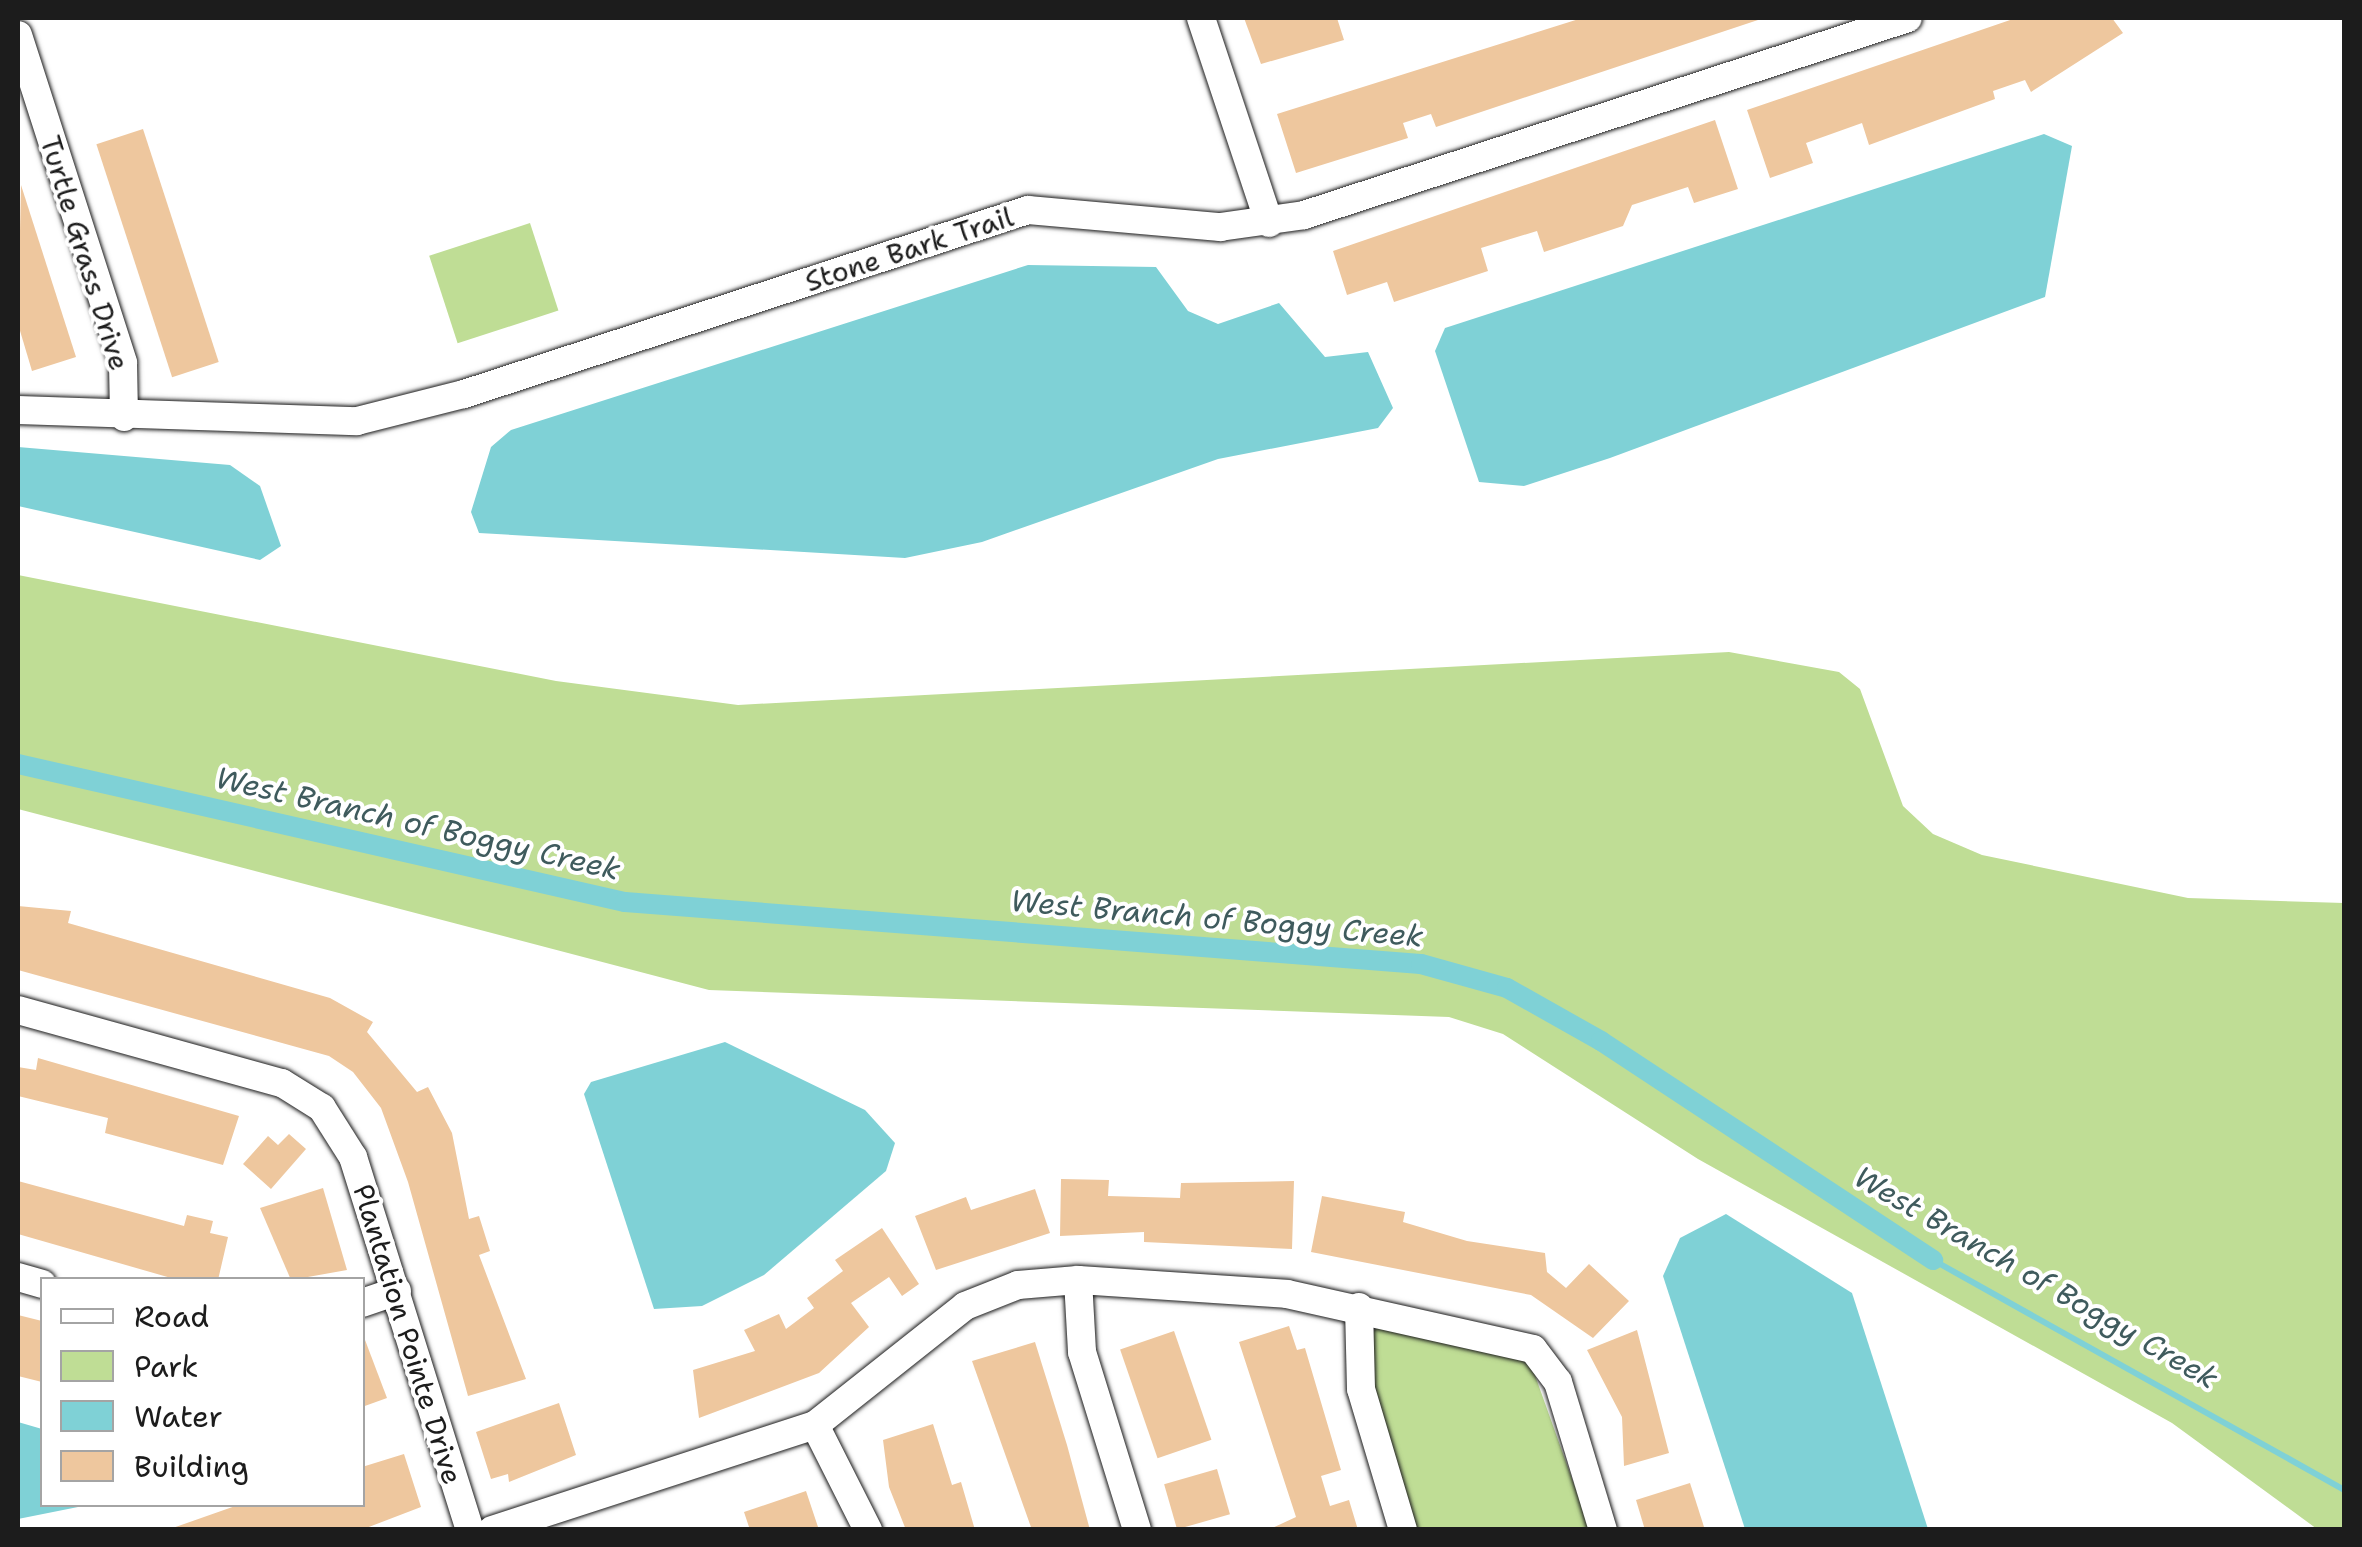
<!DOCTYPE html>
<html>
<head>
<meta charset="utf-8">
<style>
  body { margin:0 }
  #map { position:relative; width:2362px; height:1547px; overflow:hidden; background:#fff; font-family:"Shantell Sans",sans-serif }
  div>[style] { position:absolute }
  .green>* { inset:0; background:#bfdd95; transform-origin:0 0 }
  .water>* { inset:0; background:#7fd1d6 }
  .stream>* { height:6px; margin:-3px; padding:0 3px; transform-origin:3px; border-radius:3px; background:#7fd1d6 }
  .canal>* { height:20px; margin:-10px; padding:0 10px; transform-origin:10px; border-radius:10px; background:#7fd1d6 }
  .building>* { inset:0; background:#eec79e; transform-origin:0 0 }
  .roads { filter:drop-shadow(0 0 2px #1c1c1c) drop-shadow(0 0 2px #1c1c1c) }
  .minor>* { height:28px; margin:-14px; padding:0 14px; transform-origin:14px; border-radius:14px; background:#fff }
  span { translate:-50% -50%; white-space:nowrap; text-align:center; line-height:1.15; -webkit-text-stroke:8px #fff; paint-order:stroke }
  .street-label { font-size:28px; color:#1c1c1c }
  .water-label { font-size:30px; color:#3f5b5d; font-style:italic }
  .frame { position:absolute; inset:0; border:20px solid #1c1c1c; pointer-events:none }
  .legend { position:absolute; left:40px; top:1277px; width:325px; height:230px; box-sizing:border-box; background:#fff; border:2px solid #a4a4a4; margin:0; padding:12px 18px; list-style:none; font-size:30px; color:#1c1c1c }
  .legend li { display:flex; align-items:center; gap:20px; height:50px }
  .legend b { width:50px; border:2px solid #a4a4a4 }
</style>
</head>
<body>
<div id="map">
  <div class="green">
    <i style="left:530px;top:223px;width:92px;height:106px;rotate:72deg"></i>
    <i style="clip-path:polygon(18px 575px,556px 681px,738px 705px,1729px 652px,1839px 672px,1860px 689px,1903px 806px,1933px 834px,1982px 855px,2188px 898px,2344px 903px,2344px 1529px,2317px 1529px,2172px 1423px,1698px 1159px,1503px 1034px,1449px 1017px,709px 990px,18px 809px)"></i>
    <i style="clip-path:polygon(1381px 1325px,1516px 1354px,1532px 1367px,1590px 1529px,1413px 1529px,1362px 1368px,1368px 1335px)"></i>
  </div>
  <div class="water">
    <i style="clip-path:polygon(2044px 134px,2072px 146px,2045px 297px,1610px 458px,1524px 486px,1479px 482px,1435px 351px,1445px 328px)"></i>
    <i style="clip-path:polygon(1028px 265px,1156px 267px,1188px 311px,1218px 324px,1279px 303px,1325px 357px,1368px 352px,1393px 408px,1378px 428px,1218px 459px,982px 542px,905px 558px,479px 533px,471px 512px,491px 447px,511px 430px)"></i>
    <i style="clip-path:polygon(18px 447px,230px 465px,260px 486px,281px 546px,260px 560px,18px 506px)"></i>
    <i style="clip-path:polygon(725px 1042px,865px 1110px,895px 1143px,886px 1171px,764px 1275px,702px 1306px,654px 1309px,584px 1094px,591px 1082px)"></i>
    <i style="clip-path:polygon(1726px 1214px,1852px 1293px,1928px 1529px,1745px 1529px,1663px 1276px,1680px 1238px)"></i>
    <i style="clip-path:polygon(18px 1422px,42px 1429px,42px 1504px,88px 1505px,18px 1519px)"></i>
  </div>
  <div class="stream">
    <i style="left:1933px;top:1260px;width:471px;rotate:29.2deg"></i>
  </div>
  <div class="canal">
    <i style="left:18px;top:764px;width:622px;rotate:12.81deg"></i>
    <i style="left:625px;top:902px;width:798px;rotate:4.45deg"></i>
    <i style="left:1421px;top:964px;width:89px;rotate:15.6deg"></i>
    <i style="left:1507px;top:988px;width:108px;rotate:29.4deg"></i>
    <i style="left:1601px;top:1041px;width:398px;rotate:33.4deg"></i>
  </div>
  <div class="building">
    <i style="clip-path:polygon(1244px 18px,1337px 18px,1344px 40px,1261px 64px)"></i>
    <i style="clip-path:polygon(1582px 18px,1758px 20px,1436px 127px,1431px 114px,1403px 123px,1408px 138px,1296px 173px,1277px 114px)"></i>
    <i style="clip-path:polygon(2016px 18px,2112px 18px,2123px 33px,2031px 92px,2025px 80px,1993px 91px,1995px 99px,1869px 145px,1862px 123px,1806px 143px,1813px 163px,1770px 178px,1747px 110px)"></i>
    <i style="clip-path:polygon(1715px 120px,1738px 189px,1694px 203px,1688px 187px,1632px 205px,1623px 226px,1544px 252px,1537px 231px,1481px 248px,1488px 271px,1394px 302px,1387px 282px,1347px 295px,1333px 251px)"></i>
    <i style="left:143px;top:129px;width:245px;height:49px;rotate:72deg"></i>
    <i style="clip-path:polygon(21px 185px,76px 357px,32px 371px,18px 324px)"></i>
    <i style="clip-path:polygon(18px 906px,71px 911px,68px 923px,330px 998px,373px 1022px,367px 1032px,417px 1092px,428px 1087px,452px 1133px,469px 1219px,479px 1216px,490px 1251px,479px 1255px,526px 1379px,468px 1396px,408px 1182px,381px 1108px,353px 1072px,329px 1056px,18px 970px)"></i>
    <i style="clip-path:polygon(38px 1058px,239px 1116px,223px 1165px,105px 1133px,108px 1118px,18px 1096px,18px 1067px,36px 1070px)"></i>
    <i style="clip-path:polygon(289px 1134px,306px 1149px,271px 1189px,243px 1164px,268px 1136px,278px 1145px)"></i>
    <i style="clip-path:polygon(1061px 1179px,1109px 1180px,1108px 1196px,1180px 1198px,1181px 1183px,1294px 1181px,1292px 1249px,1144px 1242px,1144px 1232px,1060px 1236px)"></i>
    <i style="clip-path:polygon(18px 1181px,184px 1226px,187px 1215px,213px 1221px,210px 1233px,228px 1237px,218px 1280px,178px 1280px,18px 1234px)"></i>
    <i style="clip-path:polygon(323px 1188px,347px 1270px,291px 1280px,260px 1208px)"></i>
    <i style="clip-path:polygon(1035px 1189px,1050px 1233px,936px 1270px,915px 1216px,966px 1197px,971px 1210px)"></i>
    <i style="clip-path:polygon(1322px 1196px,1405px 1212px,1403px 1222px,1467px 1241px,1545px 1253px,1547px 1272px,1566px 1288px,1589px 1264px,1629px 1301px,1593px 1338px,1531px 1295px,1311px 1252px)"></i>
    <i style="clip-path:polygon(882px 1228px,919px 1284px,902px 1296px,889px 1277px,851px 1303px,869px 1327px,819px 1373px,699px 1418px,693px 1370px,755px 1351px,744px 1330px,779px 1314px,786px 1329px,814px 1308px,807px 1298px,843px 1271px,835px 1260px)"></i>
    <i style="clip-path:polygon(18px 1315px,42px 1321px,42px 1382px,18px 1376px)"></i>
    <i style="clip-path:polygon(1289px 1326px,1297px 1350px,1305px 1348px,1341px 1470px,1321px 1476px,1330px 1506px,1349px 1500px,1358px 1530px,1268px 1530px,1296px 1517px,1239px 1342px)"></i>
    <i style="clip-path:polygon(1637px 1330px,1669px 1453px,1624px 1466px,1622px 1417px,1587px 1350px)"></i>
    <i style="left:1174px;top:1331px;width:115px;height:57px;rotate:71deg"></i>
    <i style="clip-path:polygon(362px 1332px,387px 1398px,362px 1407px)"></i>
    <i style="clip-path:polygon(1035px 1342px,1067px 1445px,1090px 1530px,1032px 1530px,972px 1361px)"></i>
    <i style="clip-path:polygon(559px 1403px,576px 1455px,509px 1482px,508px 1474px,491px 1479px,476px 1432px)"></i>
    <i style="clip-path:polygon(933px 1424px,952px 1485px,961px 1482px,975px 1530px,906px 1530px,889px 1487px,883px 1440px)"></i>
    <i style="clip-path:polygon(404px 1454px,421px 1507px,361px 1530px,167px 1530px,241px 1504px,362px 1504px,362px 1467px)"></i>
    <i style="left:1217px;top:1469px;width:47px;height:55px;rotate:74deg"></i>
    <i style="clip-path:polygon(1690px 1483px,1705px 1530px,1645px 1530px,1636px 1500px)"></i>
    <i style="clip-path:polygon(806px 1491px,819px 1530px,750px 1530px,744px 1512px)"></i>
  </div>
  <div class="roads">
    <div class="minor">
      <i style="left:1201px;top:18px;width:216px;rotate:71.6deg"></i>
      <i style="left:18px;top:35px;width:344px;rotate:72.2deg"></i>
      <i style="left:123px;top:363px;width:54px;rotate:88.9deg"></i>
      <i style="left:18px;top:410px;width:339px;rotate:1.9deg"></i>
      <i style="left:357px;top:421px;width:110px;rotate:-14.2deg"></i>
      <i style="left:464px;top:394px;width:593px;rotate:-18.07deg"></i>
      <i style="left:1028px;top:210px;width:193px;rotate:5.1deg"></i>
      <i style="left:1220px;top:227px;width:85px;rotate:-8.1deg"></i>
      <i style="left:1304px;top:215px;width:635px;rotate:-18.06deg"></i>
      <i style="left:18px;top:1010px;width:274px;rotate:15.5deg"></i>
      <i style="left:282px;top:1083px;width:47px;rotate:32deg"></i>
      <i style="left:322px;top:1108px;width:58px;rotate:57.7deg"></i>
      <i style="left:353px;top:1157px;width:391px;rotate:72.6deg"></i>
      <i style="left:18px;top:1277px;width:25px;rotate:16deg"></i>
      <i style="left:1078px;top:1280px;width:72px;rotate:86.8deg"></i>
      <i style="left:1082px;top:1352px;width:186px;rotate:72.8deg"></i>
      <i style="left:362px;top:1303px;width:37px;rotate:-19deg"></i>
      <i style="left:1359px;top:1307px;width:82px;rotate:88.6deg"></i>
      <i style="left:1361px;top:1389px;width:147px;rotate:73.4deg"></i>
      <i style="left:815px;top:1425px;width:118px;rotate:63.2deg"></i>
      <i style="left:492px;top:1530px;width:340px;rotate:-18deg"></i>
      <i style="left:815px;top:1425px;width:191px;rotate:-38.4deg"></i>
      <i style="left:965px;top:1306px;width:57px;rotate:-21.6deg"></i>
      <i style="left:1018px;top:1285px;width:60px;rotate:-4.8deg"></i>
      <i style="left:1078px;top:1280px;width:209px;rotate:3.8deg"></i>
      <i style="left:1287px;top:1294px;width:252px;rotate:12.6deg"></i>
      <i style="left:1533px;top:1349px;width:41px;rotate:52.9deg"></i>
      <i style="left:1558px;top:1382px;width:155px;rotate:73.1deg"></i>
    </div>
  </div>
  <div class="street-label">
    <span style="left:909px;top:249px;rotate:-18deg">Stone Bark Trail</span>
    <span style="left:85px;top:253px;rotate:73deg">Turtle Grass Drive</span>
    <span style="left:408px;top:1334px;rotate:73deg">Plantation Pointe Drive</span>
  </div>
  <div class="water-label">
    <span style="left:418px;top:824px;rotate:13deg">West Branch of Boggy Creek</span>
    <span style="left:1217px;top:919px;rotate:5deg">West Branch of Boggy Creek</span>
    <span style="left:2036px;top:1278px;rotate:30deg">West Branch of Boggy Creek</span>
  </div>
  <div class="frame"></div>
  <ul class="legend">
  <li><b style="height:12px;background:#fff"></b>Road</li>
  <li><b style="height:28px;background:#bfdd95"></b>Park</li>
  <li><b style="height:28px;background:#7fd1d6"></b>Water</li>
  <li><b style="height:28px;background:#eec79e"></b>Building</li>
  </ul>
</div>
</body>
</html>
